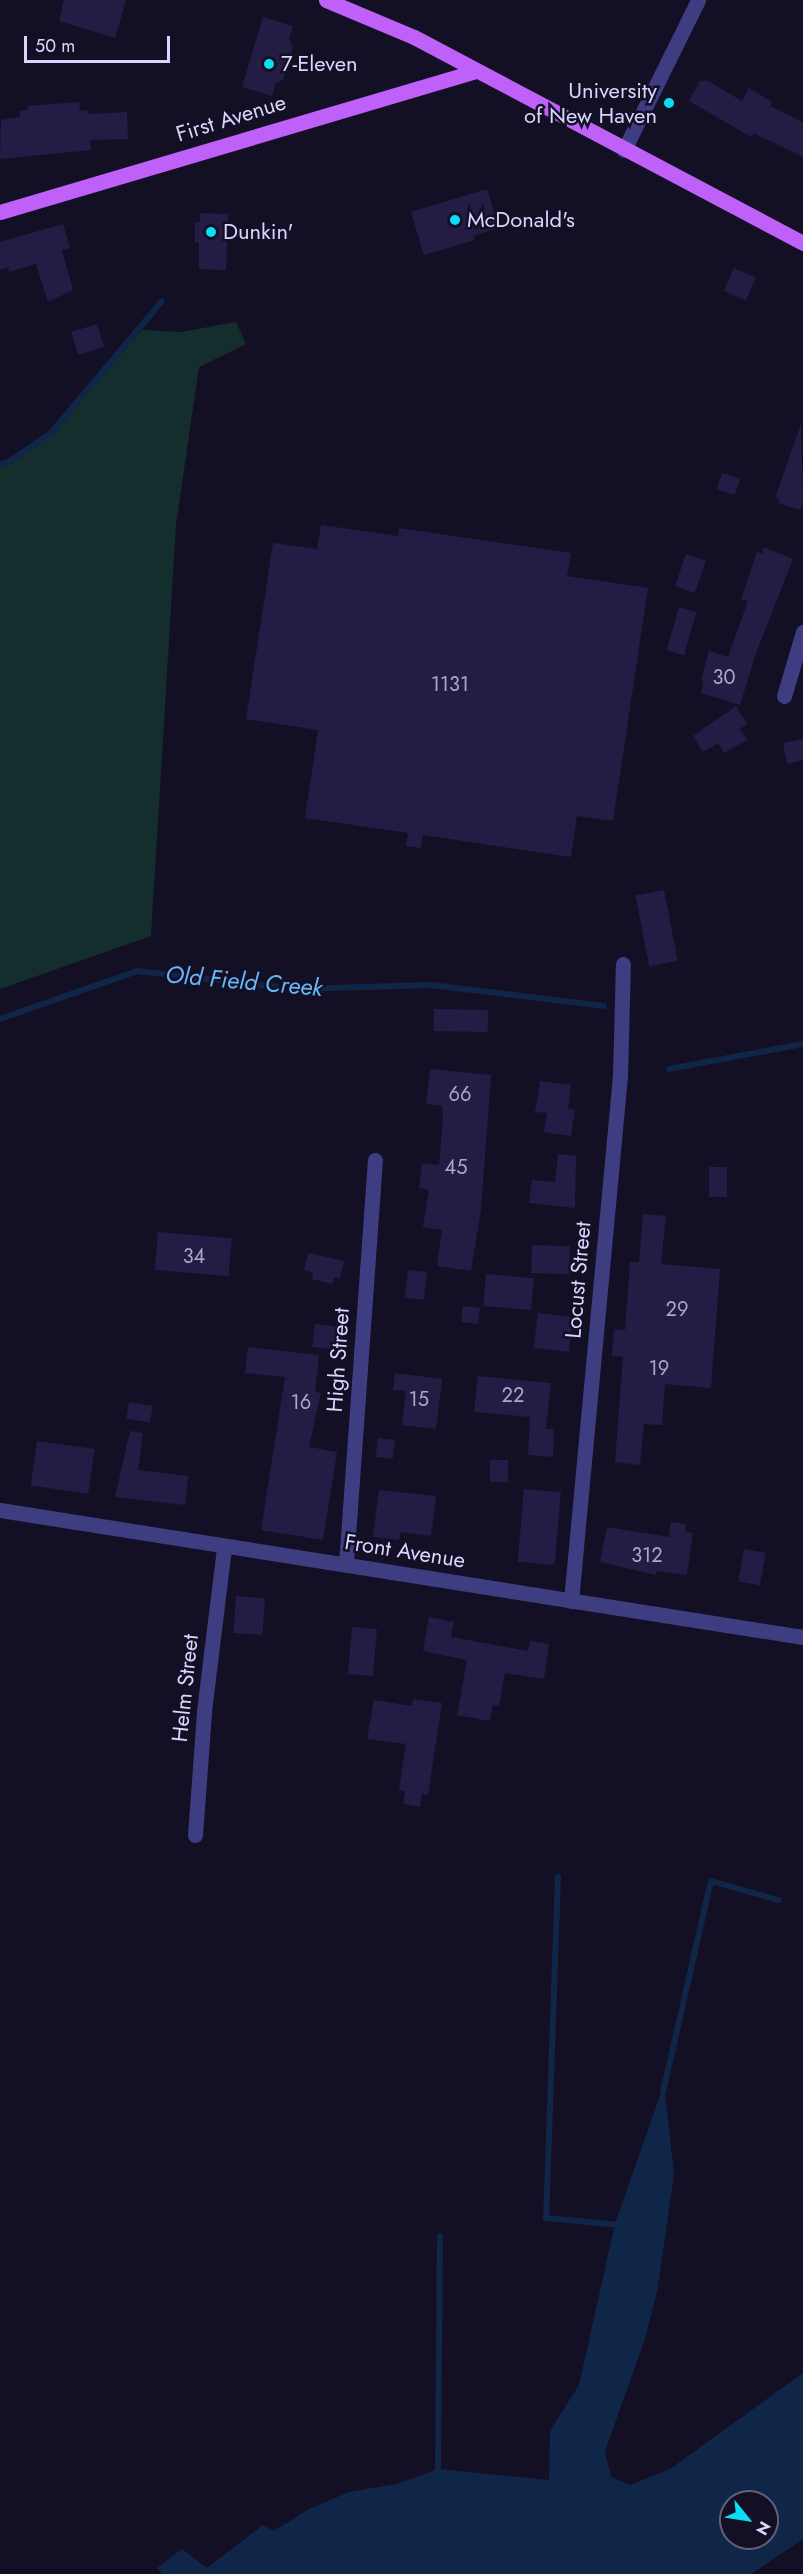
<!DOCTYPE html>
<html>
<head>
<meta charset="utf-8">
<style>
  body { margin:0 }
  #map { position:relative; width:803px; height:2574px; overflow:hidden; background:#131025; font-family:Jost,sans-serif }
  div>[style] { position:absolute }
  .green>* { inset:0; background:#132e2d }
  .water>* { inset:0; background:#102648 }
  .stream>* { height:6px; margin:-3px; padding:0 3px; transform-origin:3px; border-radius:3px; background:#102648 }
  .building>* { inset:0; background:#241c45; transform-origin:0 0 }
  .minor>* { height:15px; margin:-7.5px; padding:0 7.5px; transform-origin:7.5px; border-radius:7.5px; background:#3f3d82 }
  .major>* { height:15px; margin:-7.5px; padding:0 7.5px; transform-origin:7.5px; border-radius:7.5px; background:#bf60f9 }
  .dots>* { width:16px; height:16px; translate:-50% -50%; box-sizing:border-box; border:3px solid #131025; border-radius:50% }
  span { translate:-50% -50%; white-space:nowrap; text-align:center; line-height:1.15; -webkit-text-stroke:5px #131025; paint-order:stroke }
  .number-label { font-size:20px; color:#aca7cf }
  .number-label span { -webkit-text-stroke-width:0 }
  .poi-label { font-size:22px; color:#d9d5fd }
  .left { translate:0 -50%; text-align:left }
  .right { translate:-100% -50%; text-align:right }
  .street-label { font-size:22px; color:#d9d5fd }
  .water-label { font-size:24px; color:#67b6f9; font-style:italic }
  .north { position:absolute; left:719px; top:2490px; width:60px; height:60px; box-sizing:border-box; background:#131025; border:2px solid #625f7b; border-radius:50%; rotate:120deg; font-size:16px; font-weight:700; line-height:24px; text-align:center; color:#d9d5fd }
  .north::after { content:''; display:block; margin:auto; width:21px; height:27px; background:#0adef5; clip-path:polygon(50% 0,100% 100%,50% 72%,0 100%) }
  .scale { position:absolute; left:24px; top:36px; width:146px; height:27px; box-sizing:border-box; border:3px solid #d9d5fd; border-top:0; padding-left:8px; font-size:18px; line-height:21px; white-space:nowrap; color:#d9d5fd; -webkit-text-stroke:4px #131025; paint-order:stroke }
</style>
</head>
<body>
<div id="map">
  <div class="green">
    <i style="clip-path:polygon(236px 322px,246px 344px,199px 367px,176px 525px,151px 936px,0 989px,0 464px,9px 462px,51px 433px,142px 330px,181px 332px)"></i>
  </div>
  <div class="water">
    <i style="clip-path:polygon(evenodd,664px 2084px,674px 2174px,657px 2292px,645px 2339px,605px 2451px,611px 2477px,630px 2485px,670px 2469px,803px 2373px,803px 2539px,751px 2574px,162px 2574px,157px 2568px,182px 2549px,207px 2568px,263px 2525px,274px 2531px,309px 2509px,349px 2492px,397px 2484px,438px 2469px,549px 2480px,550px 2431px,579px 2385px,615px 2224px,664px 2084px,731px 2502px,767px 2502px,767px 2538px,731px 2538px,731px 2502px)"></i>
  </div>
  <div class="stream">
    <i style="left:0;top:464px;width:9px;rotate:-13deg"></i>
    <i style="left:9px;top:462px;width:51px;rotate:-34.6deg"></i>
    <i style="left:51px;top:433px;width:172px;rotate:-49.9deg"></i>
    <i style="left:0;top:1019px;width:145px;rotate:-19.3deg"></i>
    <i style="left:137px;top:971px;width:161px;rotate:6.4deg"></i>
    <i style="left:297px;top:989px;width:134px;rotate:-1.7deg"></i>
    <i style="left:431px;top:985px;width:174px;rotate:6.9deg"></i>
    <i style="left:669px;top:1069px;width:136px;rotate:-10.6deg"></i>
    <i style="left:558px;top:1877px;width:341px;rotate:92deg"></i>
    <i style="left:546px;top:2218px;width:75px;rotate:5.3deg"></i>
    <i style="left:663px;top:2092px;width:216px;rotate:-77.2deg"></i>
    <i style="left:711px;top:1881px;width:70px;rotate:15.8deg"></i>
    <i style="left:438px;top:2469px;width:232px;rotate:-89.5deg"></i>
  </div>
  <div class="building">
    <i style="clip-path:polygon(64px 0,126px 0,115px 38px,59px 21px)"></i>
    <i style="clip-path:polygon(263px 17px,293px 26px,289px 39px,293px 47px,283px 80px,276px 83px,272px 96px,242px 87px)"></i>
    <i style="clip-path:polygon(700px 81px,708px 81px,742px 101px,749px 88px,772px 102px,770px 106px,803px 122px,803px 157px,754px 133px,751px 137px,689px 101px)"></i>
    <i style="clip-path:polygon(79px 102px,80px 111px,88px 110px,89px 114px,127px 112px,128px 139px,90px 140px,91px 150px,0 159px,1px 120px,20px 117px,20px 111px,28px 110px,27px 106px)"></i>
    <i style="clip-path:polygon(487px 189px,499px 228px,473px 236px,475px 240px,424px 255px,411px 212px)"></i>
    <i style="clip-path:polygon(200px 213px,228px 214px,226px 270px,199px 269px,199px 242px,195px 242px,195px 222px,200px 222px)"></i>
    <i style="clip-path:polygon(63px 224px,70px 248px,62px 250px,73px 290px,48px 302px,36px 264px,9px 272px,8px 267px,0 270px,0 242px)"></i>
    <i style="left:734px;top:268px;width:24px;height:25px;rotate:24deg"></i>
    <i style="left:97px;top:324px;width:24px;height:27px;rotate:73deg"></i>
    <i style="clip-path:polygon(801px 424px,803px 501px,800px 510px,778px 503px,779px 499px,775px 498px)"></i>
    <i style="left:722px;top:473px;width:19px;height:17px;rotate:18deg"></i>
    <i style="clip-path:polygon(321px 525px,398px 536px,399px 528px,571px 553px,567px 576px,648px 588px,613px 821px,577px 816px,571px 857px,423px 835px,421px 848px,406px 846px,408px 833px,305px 818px,318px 730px,246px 719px,273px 543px,317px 549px)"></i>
    <i style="clip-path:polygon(764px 547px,793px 559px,756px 653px,740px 705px,701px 693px,704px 681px,701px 680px,709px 651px,728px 657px,748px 601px,741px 599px,757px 552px,762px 554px)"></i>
    <i style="left:686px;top:554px;width:21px;height:34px;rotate:19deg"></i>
    <i style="left:679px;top:607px;width:18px;height:45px;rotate:16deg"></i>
    <i style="clip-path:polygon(736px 706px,747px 724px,740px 729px,747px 740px,724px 753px,718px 743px,703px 752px,693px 736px)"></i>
    <i style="clip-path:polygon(803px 739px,803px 760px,787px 764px,783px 743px)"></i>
    <i style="left:664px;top:890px;width:72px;height:29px;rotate:79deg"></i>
    <i style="left:434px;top:1009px;width:54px;height:22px;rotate:1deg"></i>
    <i style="clip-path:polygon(430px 1069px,491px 1075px,481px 1209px,471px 1271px,437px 1266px,442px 1230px,423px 1227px,429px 1190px,419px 1188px,422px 1163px,439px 1165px,443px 1118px,442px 1106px,426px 1104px)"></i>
    <i style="clip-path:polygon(540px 1081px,571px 1085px,568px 1109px,575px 1110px,571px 1136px,544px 1132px,547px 1113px,535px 1112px)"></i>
    <i style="clip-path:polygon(558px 1154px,576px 1156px,575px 1208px,529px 1203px,532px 1180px,555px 1182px)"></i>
    <i style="left:709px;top:1167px;width:18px;height:30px"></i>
    <i style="clip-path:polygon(643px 1214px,666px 1216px,661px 1264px,720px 1269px,711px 1388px,665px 1384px,662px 1425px,644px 1424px,640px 1465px,615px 1462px,623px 1357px,612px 1356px,614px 1329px,625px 1330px,630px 1262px,639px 1262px)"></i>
    <i style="left:158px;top:1232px;width:74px;height:38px;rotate:5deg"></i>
    <i style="left:532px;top:1245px;width:38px;height:28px;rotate:2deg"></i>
    <i style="clip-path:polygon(308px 1253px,344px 1261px,340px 1278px,334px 1277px,332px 1284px,312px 1279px,313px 1272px,304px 1270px)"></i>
    <i style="left:408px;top:1270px;width:19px;height:28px;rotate:6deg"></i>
    <i style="left:486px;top:1274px;width:48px;height:32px;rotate:5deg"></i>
    <i style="left:463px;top:1306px;width:17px;height:16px;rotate:7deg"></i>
    <i style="left:538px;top:1313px;width:35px;height:35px;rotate:7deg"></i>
    <i style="left:315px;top:1324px;width:25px;height:23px;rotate:7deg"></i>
    <i style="clip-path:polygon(248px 1347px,319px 1355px,315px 1392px,321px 1393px,309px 1447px,337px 1452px,323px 1540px,261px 1530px,285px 1377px,245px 1373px)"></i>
    <i style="clip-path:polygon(395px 1373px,442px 1379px,436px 1429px,402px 1425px,406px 1391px,393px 1390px)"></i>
    <i style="clip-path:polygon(478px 1376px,551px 1383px,546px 1429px,554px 1429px,553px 1457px,528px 1455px,530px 1417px,474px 1412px)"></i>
    <i style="left:129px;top:1402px;width:24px;height:17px;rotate:9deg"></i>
    <i style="clip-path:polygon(130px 1431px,143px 1433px,138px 1470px,188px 1476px,185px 1505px,115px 1497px)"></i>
    <i style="left:378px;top:1438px;width:17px;height:19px;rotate:7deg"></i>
    <i style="left:37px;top:1441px;width:58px;height:45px;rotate:8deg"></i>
    <i style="left:490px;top:1460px;width:18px;height:22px"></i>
    <i style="left:524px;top:1489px;width:37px;height:73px;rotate:5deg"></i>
    <i style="clip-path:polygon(379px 1490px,436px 1496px,431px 1536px,400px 1532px,399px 1540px,373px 1537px)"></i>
    <i style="clip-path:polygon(671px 1522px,686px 1524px,685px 1532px,693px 1533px,687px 1575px,656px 1571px,656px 1575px,600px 1562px,607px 1527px,669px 1537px)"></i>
    <i style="left:744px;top:1549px;width:22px;height:33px;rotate:10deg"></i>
    <i style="left:236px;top:1596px;width:29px;height:37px;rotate:4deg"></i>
    <i style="clip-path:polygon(429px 1617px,454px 1622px,451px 1637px,528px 1651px,530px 1641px,549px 1644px,544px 1679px,505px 1673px,499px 1706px,493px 1705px,490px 1721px,457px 1715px,467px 1660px,423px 1651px)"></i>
    <i style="left:352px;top:1627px;width:25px;height:47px;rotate:5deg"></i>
    <i style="clip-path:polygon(413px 1699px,442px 1703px,428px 1795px,422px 1794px,420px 1807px,403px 1804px,405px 1791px,399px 1790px,406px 1744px,367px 1739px,374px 1700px,412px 1706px)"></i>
  </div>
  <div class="minor">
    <i style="left:624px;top:150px;width:167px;rotate:-63.7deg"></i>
    <i style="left:784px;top:696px;width:67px;rotate:-73.5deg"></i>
    <i style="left:0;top:1510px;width:813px;rotate:8.99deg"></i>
    <i style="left:346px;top:1564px;width:405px;rotate:-85.9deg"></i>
    <i style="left:571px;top:1601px;width:527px;rotate:-84.67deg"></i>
    <i style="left:620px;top:1076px;width:112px;rotate:-88.5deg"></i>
    <i style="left:195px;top:1835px;width:124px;rotate:-85.8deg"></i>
    <i style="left:204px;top:1711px;width:165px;rotate:-83deg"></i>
  </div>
  <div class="major">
    <i style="left:326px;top:0;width:95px;rotate:22.8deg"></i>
    <i style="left:414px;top:37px;width:440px;rotate:27.9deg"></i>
    <i style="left:0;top:212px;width:497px;rotate:-16.5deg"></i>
  </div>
  <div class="dots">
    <i style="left:269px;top:64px;background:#0adef5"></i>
    <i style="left:669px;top:103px;background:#0adef5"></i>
    <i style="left:455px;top:220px;background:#0adef5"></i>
    <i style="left:211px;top:232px;background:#0adef5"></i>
  </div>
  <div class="number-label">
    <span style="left:724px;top:677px">30</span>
    <span style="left:450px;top:684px">1131</span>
    <span style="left:460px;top:1094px">66</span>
    <span style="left:456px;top:1167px">45</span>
    <span style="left:194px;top:1256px">34</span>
    <span style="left:677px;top:1309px">29</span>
    <span style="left:659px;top:1368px">19</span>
    <span style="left:513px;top:1395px">22</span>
    <span style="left:419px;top:1399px">15</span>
    <span style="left:301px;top:1402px">16</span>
    <span style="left:647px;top:1555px">312</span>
  </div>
  <div class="poi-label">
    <span class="left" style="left:281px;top:64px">7-Eleven</span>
    <span class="right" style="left:657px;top:103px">University<br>of New Haven</span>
    <span class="left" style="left:467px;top:220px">McDonald's</span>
    <span class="left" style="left:223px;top:232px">Dunkin'</span>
  </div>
  <div class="street-label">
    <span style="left:231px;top:118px;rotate:-17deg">First Avenue</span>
    <span style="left:578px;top:1280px;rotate:-85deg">Locust Street</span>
    <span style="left:338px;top:1360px;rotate:-86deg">High Street</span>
    <span style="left:405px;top:1551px;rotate:9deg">Front Avenue</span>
    <span style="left:185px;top:1688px;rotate:-84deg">Helm Street</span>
  </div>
  <div class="water-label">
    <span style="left:244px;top:981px;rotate:5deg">Old Field Creek</span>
  </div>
  <div class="north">N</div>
  <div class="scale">50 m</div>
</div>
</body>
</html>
